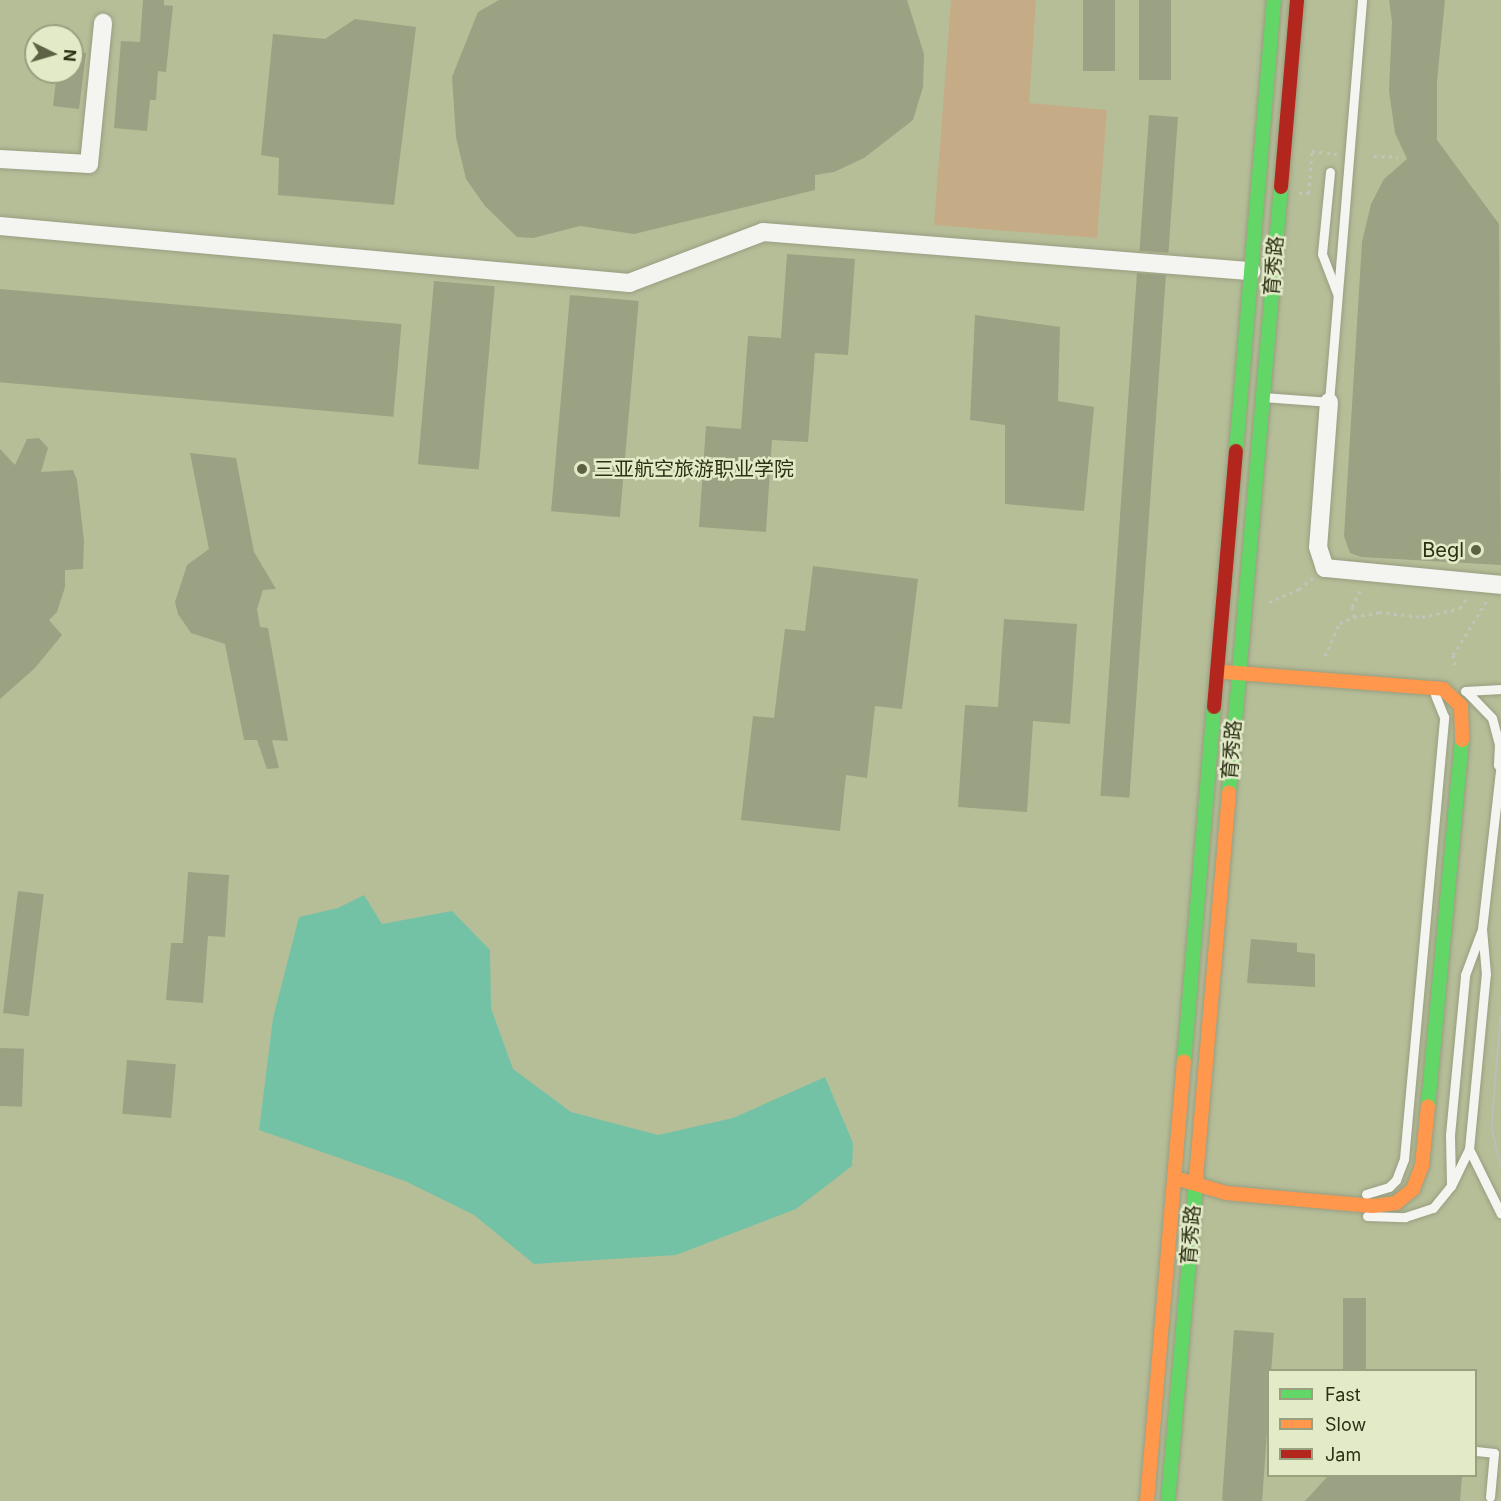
<!DOCTYPE html>
<html>
<head>
<meta charset="utf-8">
<style>
  body { margin:0 }
  #map { position:relative; width:1501px; height:1501px; overflow:hidden; background:#b6be98; font-family:Inter,"Noto Sans SC",sans-serif }
  div>[style] { position:absolute }
  .green>* { inset:0; background:#c6ac86 }
  .water>* { inset:0; background:#74c2a6 }
  .building>* { inset:0; background:#9ba183; transform-origin:0 0 }
  .path>* { height:3px; margin-top:-1.5px; transform-origin:0; background:repeating-linear-gradient(90deg,#c1c4b8 0 3px,transparent 0 7.5px) }
  .roads { filter:drop-shadow(0 0 2px #989e81) drop-shadow(0 0 2px #989e81) }
  .lane>* { height:9px; margin:-4.5px; padding:0 4.5px; transform-origin:4.5px; border-radius:4.5px; background:#f4f5f0 }
  .street>* { height:18px; margin:-9px; padding:0 9px; transform-origin:9px; border-radius:9px; background:#f4f5f0 }
  .fast>* { height:14px; margin:-7px; padding:0 7px; transform-origin:7px; border-radius:7px; background:#63d668 }
  .slow>* { height:14px; margin:-7px; padding:0 7px; transform-origin:7px; border-radius:7px; background:#ff974d }
  .jam>* { height:14px; margin:-7px; padding:0 7px; transform-origin:7px; border-radius:7px; background:#b3261e }
  .tram>* { height:1.5px; margin:-0.75px; padding:0 0.75px; transform-origin:0.75px; border-radius:0.75px; background:#bcbeb4 }
  .dots>* { width:16px; height:16px; translate:-50% -50%; box-sizing:border-box; border:3px solid #e2eac8; border-radius:50% }
  span { translate:-50% -50%; white-space:nowrap; text-align:center; line-height:1.15; -webkit-text-stroke:5px #e2eac8; paint-order:stroke }
  .street-label { font-size:20px; color:#2c3015 }
  .poi-label { font-size:20px; color:#2c3015 }
  .left { translate:0 -50%; text-align:left }
  .right { translate:-100% -50%; text-align:right }
  .legend { position:absolute; left:1267px; top:1369px; width:210px; height:108px; box-sizing:border-box; background:#e2eac8; border:2px solid #99a080; margin:0; padding:8px 10px; list-style:none; font-size:18px; color:#2c3015 }
  .legend li { display:flex; align-items:center; gap:12px; height:30px }
  .legend b { width:30px; border:2px solid #99a080 }
  .north { position:absolute; left:24px; top:24px; width:60px; height:60px; box-sizing:border-box; background:#e2eac8; border:2px solid #99a080; border-radius:50%; rotate:95deg; font-size:16px; font-weight:700; line-height:24px; text-align:center; color:#2c3015 }
  .north::after { content:''; display:block; margin:auto; width:21px; height:27px; background:#5c6243; clip-path:polygon(50% 0,100% 100%,50% 72%,0 100%) }
</style>
</head>
<body>
<div id="map">
  <div class="green">
    <i style="clip-path:polygon(951px 0,1036px 0,1029px 103px,1107px 110px,1097px 238px,934px 225px)"></i>
  </div>
  <div class="water">
    <i style="clip-path:polygon(364px 895px,382px 924px,452px 911px,490px 950px,491px 1008px,513px 1069px,571px 1112px,658px 1135px,733px 1118px,825px 1077px,853px 1143px,852px 1166px,796px 1209px,676px 1255px,534px 1264px,474px 1215px,405px 1181px,259px 1130px,273px 1018px,299px 917px,338px 908px)"></i>
  </div>
  <div class="building">
    <i style="clip-path:polygon(143px 0,164px 0,164px 5px,173px 6px,166px 72px,158px 71px,156px 100px,150px 100px,147px 131px,114px 128px,121px 41px,140px 42px)"></i>
    <i style="clip-path:polygon(499px 0,907px 0,924px 54px,923px 87px,913px 120px,864px 158px,834px 172px,815px 175px,815px 190px,634px 234px,580px 226px,533px 238px,517px 237px,485px 206px,466px 179px,456px 137px,452px 77px,478px 12px)"></i>
    <i style="left:1083px;top:0;width:32px;height:71px"></i>
    <i style="left:1139px;top:0;width:32px;height:80px"></i>
    <i style="clip-path:polygon(1389px 0,1445px 0,1437px 81px,1437px 140px,1499px 224px,1501px 565px,1361px 557px,1350px 553px,1344px 536px,1362px 242px,1371px 204px,1384px 179px,1407px 159px,1395px 133px,1389px 91px,1392px 22px)"></i>
    <i style="clip-path:polygon(355px 19px,416px 27px,394px 205px,278px 195px,279px 158px,261px 155px,273px 34px,325px 39px)"></i>
    <i style="clip-path:polygon(72px 51px,86px 53px,79px 109px,53px 106px,57px 72px,72px 72px)"></i>
    <i style="left:1149px;top:115px;width:29px;height:136px;rotate:4deg"></i>
    <i style="clip-path:polygon(787px 254px,855px 259px,848px 355px,815px 353px,808px 442px,772px 440px,766px 532px,699px 527px,706px 426px,741px 429px,748px 336px,781px 338px)"></i>
    <i style="left:1137px;top:273px;width:29px;height:524px;rotate:4deg"></i>
    <i style="left:434px;top:281px;width:61px;height:184px;rotate:5deg"></i>
    <i style="left:0;top:289px;width:403px;height:93px;rotate:5deg"></i>
    <i style="left:570px;top:295px;width:69px;height:217px;rotate:5deg"></i>
    <i style="clip-path:polygon(975px 315px,1060px 327px,1058px 401px,1094px 407px,1084px 511px,1005px 504px,1005px 425px,970px 420px)"></i>
    <i style="clip-path:polygon(39px 438px,48px 448px,41px 472px,73px 470px,77px 480px,84px 541px,83px 569px,65px 570px,65px 587px,57px 612px,49px 620px,62px 635px,35px 668px,0 699px,0 449px,15px 465px,27px 439px)"></i>
    <i style="clip-path:polygon(190px 453px,236px 458px,254px 552px,276px 589px,263px 590px,257px 609px,260px 627px,268px 628px,288px 741px,272px 740px,279px 768px,267px 769px,257px 740px,244px 740px,225px 644px,191px 633px,178px 614px,175px 602px,187px 565px,209px 549px)"></i>
    <i style="clip-path:polygon(813px 566px,918px 579px,902px 709px,875px 706px,867px 778px,846px 775px,840px 831px,741px 820px,753px 716px,774px 718px,785px 629px,805px 631px)"></i>
    <i style="clip-path:polygon(1004px 619px,1077px 624px,1070px 724px,1033px 721px,1027px 812px,958px 807px,965px 705px,998px 707px)"></i>
    <i style="clip-path:polygon(188px 872px,229px 875px,225px 937px,208px 936px,203px 1003px,166px 1000px,171px 943px,183px 943px)"></i>
    <i style="left:18px;top:891px;width:26px;height:123px;rotate:7deg"></i>
    <i style="clip-path:polygon(1251px 939px,1297px 943px,1297px 952px,1315px 954px,1315px 987px,1247px 983px)"></i>
    <i style="left:0;top:1048px;width:24px;height:58px;rotate:2deg"></i>
    <i style="left:127px;top:1060px;width:49px;height:54px;rotate:5deg"></i>
    <i style="left:1343px;top:1298px;width:23px;height:73px"></i>
    <i style="left:1234px;top:1330px;width:40px;height:171px;rotate:4deg"></i>
    <i style="clip-path:polygon(1328px 1476px,1462px 1476px,1460px 1501px,1305px 1501px)"></i>
  </div>
  <div class="path">
    <i style="left:1374px;top:156px;width:24px;rotate:2deg"></i>
    <i style="left:1299px;top:193px;width:10px"></i>
    <i style="left:1309px;top:193px;width:42px;rotate:-85.9deg"></i>
    <i style="left:1312px;top:151px;width:25px;rotate:7deg"></i>
    <i style="left:1269px;top:602px;width:33px;rotate:-23deg"></i>
    <i style="left:1299px;top:589px;width:19px;rotate:-39deg"></i>
    <i style="left:1354px;top:617px;width:10px;rotate:-101deg"></i>
    <i style="left:1352px;top:607px;width:22px;rotate:-63deg"></i>
    <i style="left:1325px;top:656px;width:36px;rotate:-66deg"></i>
    <i style="left:1340px;top:623px;width:15px;rotate:-23deg"></i>
    <i style="left:1354px;top:617px;width:25px;rotate:-11deg"></i>
    <i style="left:1379px;top:612px;width:43px;rotate:6.6deg"></i>
    <i style="left:1422px;top:617px;width:39px;rotate:-13deg"></i>
    <i style="left:1460px;top:608px;width:12px;rotate:-55deg"></i>
    <i style="left:1455px;top:665px;width:10px;rotate:-101deg"></i>
    <i style="left:1453px;top:655px;width:66px;rotate:-58deg"></i>
  </div>
  <div class="roads">
    <div class="lane">
      <i style="left:1330px;top:172px;width:82px;rotate:95.6deg"></i>
      <i style="left:1322px;top:254px;width:42px;rotate:69deg"></i>
      <i style="left:1264px;top:397px;width:65px;rotate:4.4deg"></i>
      <i style="left:1329px;top:402px;width:403px;rotate:-85.3deg"></i>
      <i style="left:1465px;top:691px;width:36px;rotate:-3deg"></i>
      <i style="left:1466px;top:691px;width:37px;rotate:46deg"></i>
      <i style="left:1492px;top:718px;width:28px;rotate:75deg"></i>
      <i style="left:1499px;top:745px;width:20px;rotate:93deg"></i>
      <i style="left:1469px;top:1149px;width:72px;rotate:63.8deg"></i>
      <i style="left:1451px;top:1184px;width:49px;rotate:-91.2deg"></i>
      <i style="left:1450px;top:1135px;width:161px;rotate:-84.6deg"></i>
      <i style="left:1465px;top:975px;width:46px;rotate:-69.6deg"></i>
      <i style="left:1366px;top:1194px;width:24px;rotate:-17deg"></i>
      <i style="left:1389px;top:1187px;width:10px;rotate:-45deg"></i>
      <i style="left:1396px;top:1180px;width:22px;rotate:-69deg"></i>
      <i style="left:1404px;top:1159px;width:444px;rotate:-84.8deg"></i>
      <i style="left:1444px;top:717px;width:24px;rotate:-112deg"></i>
      <i style="left:1367px;top:1216px;width:38px;rotate:2deg"></i>
      <i style="left:1405px;top:1217px;width:29px;rotate:-18deg"></i>
      <i style="left:1433px;top:1208px;width:28px;rotate:-51deg"></i>
      <i style="left:1451px;top:1186px;width:41px;rotate:-64.1deg"></i>
      <i style="left:1469px;top:1149px;width:176px;rotate:-84.5deg"></i>
      <i style="left:1486px;top:974px;width:45px;rotate:-95.1deg"></i>
      <i style="left:1482px;top:929px;width:169px;rotate:-83.5deg"></i>
      <i style="left:1476px;top:1451px;width:18px;rotate:6deg"></i>
      <i style="left:1494px;top:1453px;width:44px;rotate:95.2deg"></i>
    </div>
    <div class="street">
      <i style="left:0;top:159px;width:89px;rotate:3.2deg"></i>
      <i style="left:89px;top:164px;width:142px;rotate:-84.3deg"></i>
      <i style="left:0;top:226px;width:632px;rotate:5.18deg"></i>
      <i style="left:629px;top:283px;width:143px;rotate:-20.8deg"></i>
      <i style="left:763px;top:232px;width:490px;rotate:4.6deg"></i>
      <i style="left:1329px;top:402px;width:145px;rotate:94.3deg"></i>
      <i style="left:1318px;top:547px;width:22px;rotate:72deg"></i>
      <i style="left:1325px;top:568px;width:177px;rotate:5.5deg"></i>
    </div>
    <div class="fast">
      <i style="left:1236px;top:451px;width:453px;rotate:-85.2deg"></i>
      <i style="left:1229px;top:792px;width:607px;rotate:-85.09deg"></i>
      <i style="left:1184px;top:1062px;width:356px;rotate:-85.2deg"></i>
      <i style="left:1428px;top:1106px;width:368px;rotate:-84.7deg"></i>
      <i style="left:1168px;top:1501px;width:324px;rotate:-85deg"></i>
    </div>
    <div class="slow">
      <i style="left:1224px;top:672px;width:220px;rotate:4.4deg"></i>
      <i style="left:1443px;top:689px;width:25px;rotate:43deg"></i>
      <i style="left:1461px;top:706px;width:34px;rotate:88deg"></i>
      <i style="left:1196px;top:1178px;width:387px;rotate:-85.1deg"></i>
      <i style="left:1182px;top:1180px;width:46px;rotate:16.5deg"></i>
      <i style="left:1226px;top:1193px;width:147px;rotate:5.1deg"></i>
      <i style="left:1372px;top:1206px;width:24px;rotate:-7deg"></i>
      <i style="left:1396px;top:1203px;width:22px;rotate:-39deg"></i>
      <i style="left:1413px;top:1189px;width:26px;rotate:-69deg"></i>
      <i style="left:1422px;top:1165px;width:59px;rotate:-84.2deg"></i>
      <i style="left:1147px;top:1501px;width:441px;rotate:-85.2deg"></i>
    </div>
    <div class="jam">
      <i style="left:1281px;top:187px;width:188px;rotate:-85.1deg"></i>
      <i style="left:1214px;top:707px;width:257px;rotate:-85.1deg"></i>
    </div>
  </div>
  <div class="tram">
    <i style="left:1501px;top:1016px;width:112px;rotate:94.6deg"></i>
    <i style="left:1492px;top:1128px;width:39px;rotate:77deg"></i>
  </div>
  <div class="dots">
    <i style="left:582px;top:469px;background:#5c6243"></i>
    <i style="left:1476px;top:550px;background:#5c6243"></i>
  </div>
  <div class="street-label">
    <span style="left:1274px;top:266px;rotate:-85deg">育秀路</span>
    <span style="left:1232px;top:750px;rotate:-85deg">育秀路</span>
    <span style="left:1191px;top:1235px;rotate:-85deg">育秀路</span>
  </div>
  <div class="poi-label">
    <span class="left" style="left:594px;top:469px">三亚航空旅游职业学院</span>
    <span class="right" style="left:1464px;top:550px">Begl</span>
  </div>
  <ul class="legend">
  <li><b style="height:8px;background:#63d668"></b>Fast</li>
  <li><b style="height:8px;background:#ff974d"></b>Slow</li>
  <li><b style="height:8px;background:#b3261e"></b>Jam</li>
  </ul>
  <div class="north">N</div>
</div>
</body>
</html>
